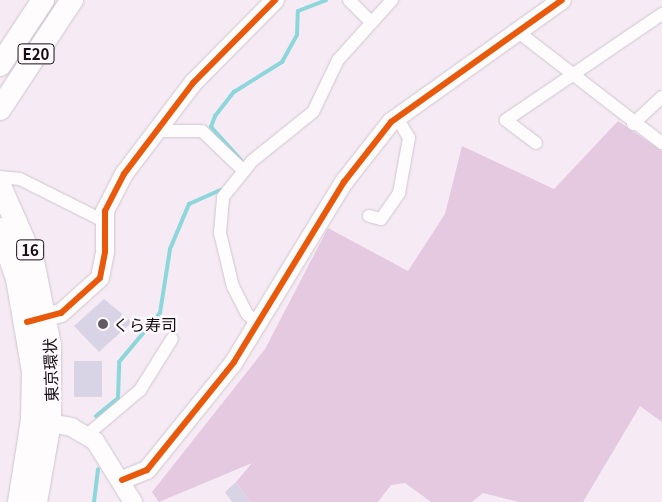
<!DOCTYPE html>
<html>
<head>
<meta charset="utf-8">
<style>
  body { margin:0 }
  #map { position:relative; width:662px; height:502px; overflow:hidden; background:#f6ebf4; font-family:Georgia,"Noto Sans JP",serif }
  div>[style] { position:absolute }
  .green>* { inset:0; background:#e4c9e1 }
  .stream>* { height:4px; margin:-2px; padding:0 2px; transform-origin:2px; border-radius:2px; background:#8bd7dc }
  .building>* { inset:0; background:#d9d3e6; transform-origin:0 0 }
  .roads { filter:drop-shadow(0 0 1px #cfc6ce) drop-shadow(0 0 1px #cfc6ce) }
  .street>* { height:12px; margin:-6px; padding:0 6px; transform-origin:6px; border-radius:6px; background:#fefcfd }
  .secondary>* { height:18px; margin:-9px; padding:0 9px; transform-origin:9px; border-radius:9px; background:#fefcfd }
  .highway>* { height:22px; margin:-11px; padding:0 11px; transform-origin:11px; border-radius:11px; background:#fefcfd }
  .cycleway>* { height:6px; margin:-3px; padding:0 3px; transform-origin:3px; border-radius:3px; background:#e8590c }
  .dots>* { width:14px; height:14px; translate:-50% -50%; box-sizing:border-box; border:2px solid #fef9fd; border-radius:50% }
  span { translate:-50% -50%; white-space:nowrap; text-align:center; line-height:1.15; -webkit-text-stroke:5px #fef9fd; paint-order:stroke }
  .shield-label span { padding:1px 4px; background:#fef9fd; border:1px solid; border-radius:4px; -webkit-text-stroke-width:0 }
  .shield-label { font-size:15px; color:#150e14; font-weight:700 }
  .poi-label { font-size:16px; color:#150e14 }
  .left { translate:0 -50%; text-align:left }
  .street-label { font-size:16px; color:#150e14 }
</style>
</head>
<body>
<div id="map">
  <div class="green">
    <i style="clip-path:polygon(618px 121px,662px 151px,662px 422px,640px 406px,583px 502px,519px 502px,483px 493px,472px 502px,431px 502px,405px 483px,391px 485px,378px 502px,250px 502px,236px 482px,252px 463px,159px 502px,152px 492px,265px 349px,328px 228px,408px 271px,445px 214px,462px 146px,554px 189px)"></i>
  </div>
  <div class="stream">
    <i style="left:241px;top:160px;width:45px;rotate:-132.3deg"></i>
    <i style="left:211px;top:127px;width:12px;rotate:-70deg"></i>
    <i style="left:215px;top:116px;width:31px;rotate:-52deg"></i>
    <i style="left:234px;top:92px;width:57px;rotate:-32deg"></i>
    <i style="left:282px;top:62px;width:31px;rotate:-61deg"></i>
    <i style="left:297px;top:35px;width:24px;rotate:-88deg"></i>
    <i style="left:298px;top:11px;width:30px;rotate:-21deg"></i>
    <i style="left:96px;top:416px;width:28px;rotate:-39deg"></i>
    <i style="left:118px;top:398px;width:36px;rotate:-88deg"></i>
    <i style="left:119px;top:362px;width:64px;rotate:-50.1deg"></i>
    <i style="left:160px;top:313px;width:65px;rotate:-81.1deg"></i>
    <i style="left:170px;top:249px;width:49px;rotate:-67.1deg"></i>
    <i style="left:189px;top:204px;width:35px;rotate:-24deg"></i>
    <i style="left:94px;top:502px;width:33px;rotate:-83deg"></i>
  </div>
  <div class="building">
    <i style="clip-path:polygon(104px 299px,132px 322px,99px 352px,74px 326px)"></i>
    <i style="left:102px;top:361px;width:36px;height:28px;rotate:90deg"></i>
    <i style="clip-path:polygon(236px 482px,250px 502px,232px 502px,225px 492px)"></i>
  </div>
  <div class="roads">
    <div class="street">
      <i style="left:349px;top:0;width:31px;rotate:45deg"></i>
      <i style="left:517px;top:31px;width:183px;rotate:37.7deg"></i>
      <i style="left:633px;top:124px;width:40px;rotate:-43deg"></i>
      <i style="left:155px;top:131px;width:47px"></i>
      <i style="left:202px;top:131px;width:57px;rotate:43.6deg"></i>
      <i style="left:536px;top:143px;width:38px;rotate:-143deg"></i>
      <i style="left:506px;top:120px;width:189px;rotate:-34.2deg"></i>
      <i style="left:0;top:177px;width:20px;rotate:6deg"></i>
      <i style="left:20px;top:179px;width:94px;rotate:26.6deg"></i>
      <i style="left:369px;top:216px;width:12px;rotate:14deg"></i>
      <i style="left:381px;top:219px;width:32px;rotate:-55deg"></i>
      <i style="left:399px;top:193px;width:56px;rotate:-79.7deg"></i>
      <i style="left:409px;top:138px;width:24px;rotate:-120deg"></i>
      <i style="left:259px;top:325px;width:16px;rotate:-137deg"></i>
      <i style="left:247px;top:314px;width:30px;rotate:-117deg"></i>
      <i style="left:233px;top:287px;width:56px;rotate:-103.5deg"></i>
      <i style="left:220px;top:233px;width:36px;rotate:-85deg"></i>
      <i style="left:223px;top:197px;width:46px;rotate:-51.1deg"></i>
      <i style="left:252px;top:161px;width:78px;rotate:-38.8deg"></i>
      <i style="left:313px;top:112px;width:58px;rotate:-64.3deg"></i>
      <i style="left:338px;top:60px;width:81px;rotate:-48deg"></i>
      <i style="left:87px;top:435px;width:70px;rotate:-40.3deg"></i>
      <i style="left:140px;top:390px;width:60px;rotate:-57.9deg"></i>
    </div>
    <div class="secondary">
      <i style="left:33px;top:321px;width:29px;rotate:-16deg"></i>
      <i style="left:61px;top:313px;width:52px;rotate:-41.9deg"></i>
      <i style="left:100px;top:278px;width:26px;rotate:-79deg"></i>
      <i style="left:105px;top:252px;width:41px;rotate:-90deg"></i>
      <i style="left:105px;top:211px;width:42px;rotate:-62.8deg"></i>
      <i style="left:124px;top:174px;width:114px;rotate:-52.8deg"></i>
      <i style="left:193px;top:83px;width:117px;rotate:-45.3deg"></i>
      <i style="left:38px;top:421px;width:34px;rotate:10deg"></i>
      <i style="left:71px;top:427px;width:28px;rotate:30deg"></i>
      <i style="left:95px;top:441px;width:72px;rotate:58.1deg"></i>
      <i style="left:122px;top:480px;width:27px;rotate:-22deg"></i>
      <i style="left:147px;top:470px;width:139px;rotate:-51.1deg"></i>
      <i style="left:234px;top:362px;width:211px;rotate:-58.6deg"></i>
      <i style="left:344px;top:182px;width:76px;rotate:-51.9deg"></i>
      <i style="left:391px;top:122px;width:210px;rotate:-35.5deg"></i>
    </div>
    <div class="highway">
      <i style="left:0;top:65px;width:78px;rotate:-56.5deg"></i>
      <i style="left:0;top:109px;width:131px;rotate:-56.6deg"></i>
      <i style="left:0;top:186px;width:82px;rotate:66.3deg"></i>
      <i style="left:33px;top:261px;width:86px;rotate:78.6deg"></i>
      <i style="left:50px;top:345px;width:77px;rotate:90deg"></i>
      <i style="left:50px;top:422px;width:81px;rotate:99.9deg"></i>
      <i style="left:0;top:229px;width:53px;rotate:71.2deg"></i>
      <i style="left:17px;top:279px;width:94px;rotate:80.2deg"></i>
      <i style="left:33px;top:372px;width:48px;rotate:91.2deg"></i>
      <i style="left:32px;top:420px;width:83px;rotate:99deg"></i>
    </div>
  </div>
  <div class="cycleway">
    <i style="left:27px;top:322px;width:35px;rotate:-15deg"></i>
    <i style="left:61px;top:313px;width:52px;rotate:-41.9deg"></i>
    <i style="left:100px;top:278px;width:26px;rotate:-79deg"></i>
    <i style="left:105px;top:252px;width:41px;rotate:-90deg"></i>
    <i style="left:105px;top:211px;width:42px;rotate:-62.8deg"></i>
    <i style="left:124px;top:174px;width:114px;rotate:-52.8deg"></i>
    <i style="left:193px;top:83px;width:117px;rotate:-45.3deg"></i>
    <i style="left:122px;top:480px;width:27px;rotate:-22deg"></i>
    <i style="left:147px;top:470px;width:139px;rotate:-51.1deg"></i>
    <i style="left:234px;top:362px;width:211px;rotate:-58.6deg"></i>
    <i style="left:344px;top:182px;width:76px;rotate:-51.9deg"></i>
    <i style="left:391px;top:122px;width:210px;rotate:-35.5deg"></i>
  </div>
  <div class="dots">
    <i style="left:103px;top:324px;background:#645b62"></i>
  </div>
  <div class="shield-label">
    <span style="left:36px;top:54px">E20</span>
    <span style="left:30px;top:250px">16</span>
  </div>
  <div class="poi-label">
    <span class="left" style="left:113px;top:324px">くら寿司</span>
  </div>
  <div class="street-label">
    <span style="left:50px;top:370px;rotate:-92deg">東京環状</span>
  </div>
</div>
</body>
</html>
